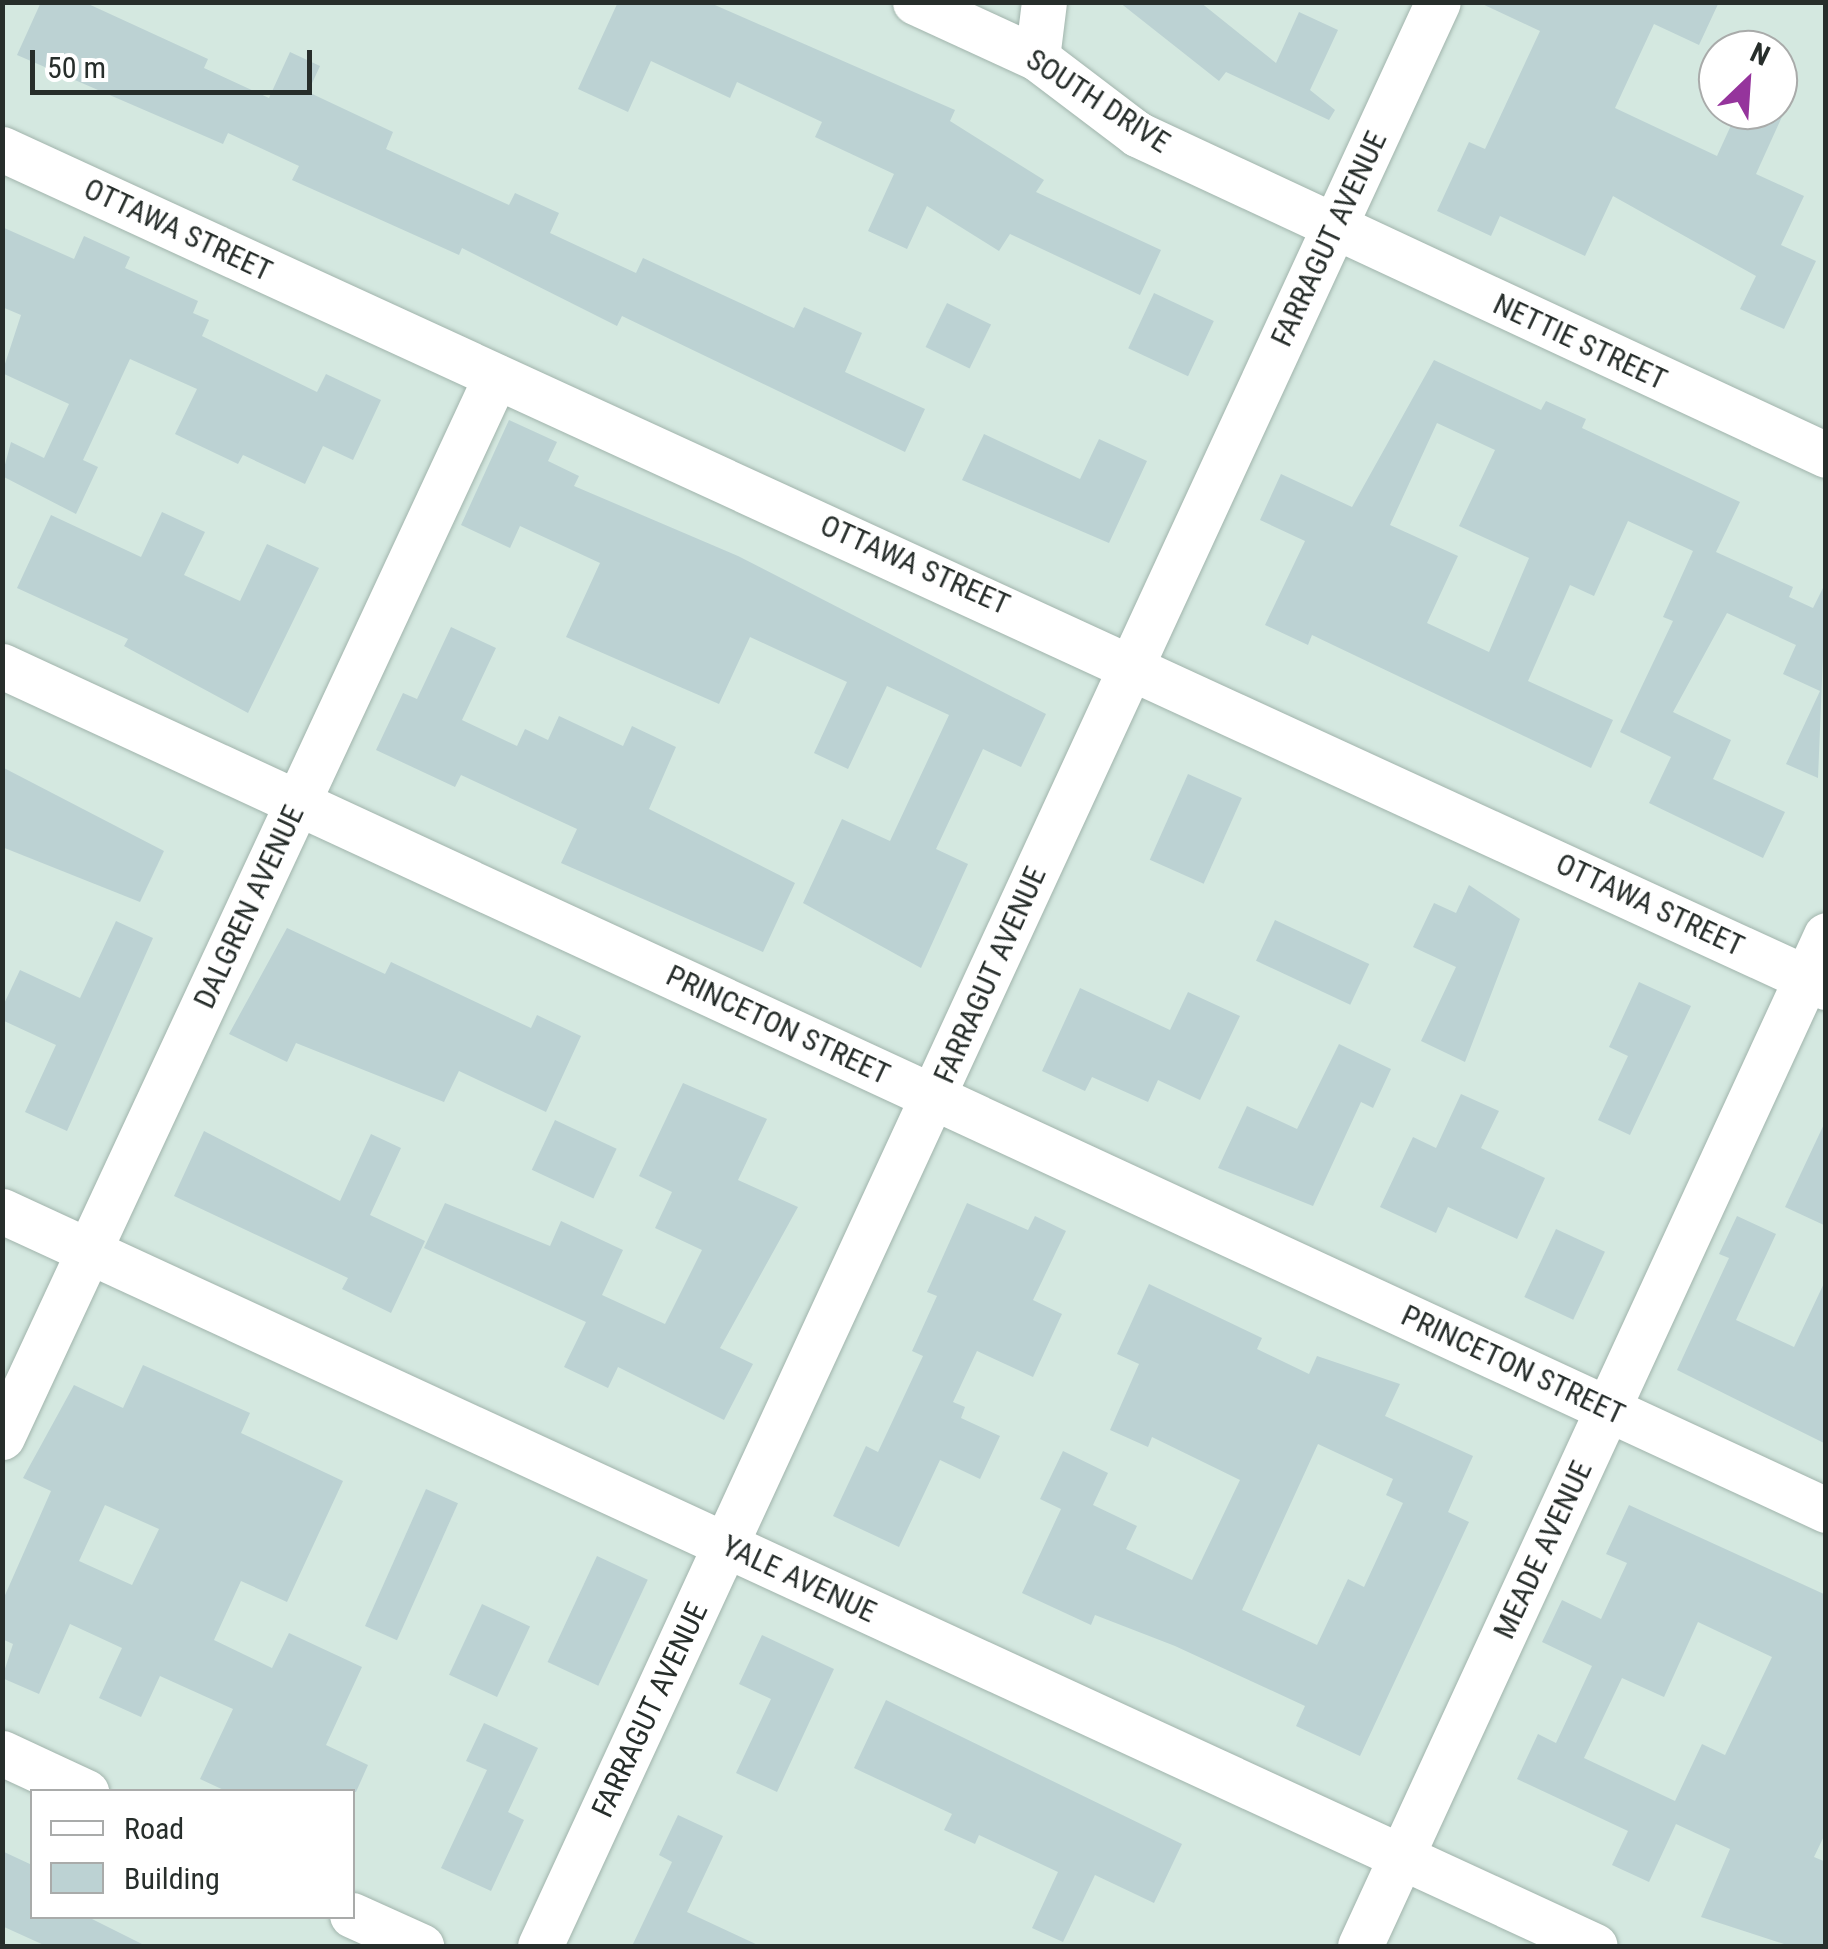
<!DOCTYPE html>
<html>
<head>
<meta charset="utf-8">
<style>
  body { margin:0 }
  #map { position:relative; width:1828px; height:1949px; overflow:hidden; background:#d4e8e0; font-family:"Roboto Condensed",sans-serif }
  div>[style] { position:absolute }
  .building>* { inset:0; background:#bcd2d3; transform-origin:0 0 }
  .roads { filter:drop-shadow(0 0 2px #a1b4ac) drop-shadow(0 0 2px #a1b4ac) }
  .minor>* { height:45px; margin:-22.5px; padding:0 22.5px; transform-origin:22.5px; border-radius:22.5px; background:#fff }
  span { translate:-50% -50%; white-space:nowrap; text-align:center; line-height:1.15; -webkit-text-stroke:10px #fff; paint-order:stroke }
  .street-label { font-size:30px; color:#272e2b }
  .frame { position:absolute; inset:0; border:5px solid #272e2b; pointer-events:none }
  .legend { position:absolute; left:30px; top:1789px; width:325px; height:130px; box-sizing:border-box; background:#fff; border:2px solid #a9abaa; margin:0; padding:12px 18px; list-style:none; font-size:30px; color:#272e2b }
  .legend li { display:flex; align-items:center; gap:20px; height:50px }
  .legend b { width:50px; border:2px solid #a9abaa }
  .north { position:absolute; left:1698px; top:30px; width:100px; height:100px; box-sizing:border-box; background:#fff; border:2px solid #a9abaa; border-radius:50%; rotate:25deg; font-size:28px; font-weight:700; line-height:40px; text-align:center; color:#272e2b }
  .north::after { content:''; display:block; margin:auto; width:35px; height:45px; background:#95349c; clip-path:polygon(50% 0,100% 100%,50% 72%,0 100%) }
  .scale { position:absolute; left:30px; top:50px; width:282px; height:45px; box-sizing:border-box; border:5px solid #272e2b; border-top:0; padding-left:12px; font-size:30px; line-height:35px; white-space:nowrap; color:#272e2b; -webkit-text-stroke:8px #fff; paint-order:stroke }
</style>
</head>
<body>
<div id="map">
  <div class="building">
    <i style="clip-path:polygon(41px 2px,84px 2px,208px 59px,204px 68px,269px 98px,290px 52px,320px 66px,308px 92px,393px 132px,386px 149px,509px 205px,515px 193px,559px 213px,550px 233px,636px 273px,643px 258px,794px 328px,804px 307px,862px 333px,845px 372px,925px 409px,905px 452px,622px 316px,617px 326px,462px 248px,459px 255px,292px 180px,299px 166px,228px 133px,223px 144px,17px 55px)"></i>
    <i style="clip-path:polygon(618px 2px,708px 2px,955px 110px,950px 121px,1044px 180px,1036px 192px,1161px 250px,1140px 295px,1010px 234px,999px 251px,927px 206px,907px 249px,868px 231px,894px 174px,815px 137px,822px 122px,737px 82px,730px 98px,651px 61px,628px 112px,578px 89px)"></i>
    <i style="clip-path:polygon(1119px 2px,1200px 2px,1276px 63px,1299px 12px,1338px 30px,1310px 90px,1335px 110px,1329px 120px,1226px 72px,1219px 81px)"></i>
    <i style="clip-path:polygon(1478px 2px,1719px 2px,1699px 45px,1654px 24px,1615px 108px,1717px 156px,1738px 110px,1785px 110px,1756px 174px,1804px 196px,1781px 245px,1816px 261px,1784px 329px,1740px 309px,1756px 276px,1613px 196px,1585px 256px,1500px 216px,1491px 236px,1437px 211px,1469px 142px,1485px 149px,1540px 31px)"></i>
    <i style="clip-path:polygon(2px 227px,74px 259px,84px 236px,130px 257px,125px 268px,198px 301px,193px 313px,209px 320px,202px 336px,317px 392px,326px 374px,381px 400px,353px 460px,323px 446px,305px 484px,243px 455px,238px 464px,175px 434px,197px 389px,130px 359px,83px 460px,98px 467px,76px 514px,2px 476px,11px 442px,44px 458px,69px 404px,2px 373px,21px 315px,2px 307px)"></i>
    <i style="left:1154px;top:293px;width:66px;height:61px;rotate:25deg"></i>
    <i style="left:947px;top:303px;width:49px;height:49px;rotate:26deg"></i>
    <i style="clip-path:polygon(evenodd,1434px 360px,1541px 410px,1546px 401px,1586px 419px,1582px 428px,1740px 502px,1716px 552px,1793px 587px,1789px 597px,1813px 608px,1826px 582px,1818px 778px,1786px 764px,1820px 691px,1783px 674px,1796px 645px,1727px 613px,1673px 712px,1731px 740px,1713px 779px,1785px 812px,1763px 858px,1649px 803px,1671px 757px,1620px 732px,1673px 621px,1663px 617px,1693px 551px,1628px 521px,1594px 596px,1570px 585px,1528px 681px,1613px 720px,1591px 768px,1312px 635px,1308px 645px,1265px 625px,1305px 541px,1260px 520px,1281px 474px,1352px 507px,1434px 360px,1437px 423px,1495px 450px,1459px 526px,1529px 558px,1489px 652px,1427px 623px,1458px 556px,1390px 525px,1437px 423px)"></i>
    <i style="clip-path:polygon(509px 420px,557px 442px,548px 461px,579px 476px,574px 486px,738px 556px,1046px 714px,1021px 767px,983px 749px,936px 849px,968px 864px,921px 968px,803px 903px,842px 819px,890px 841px,949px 715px,887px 686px,848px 769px,814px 753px,847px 682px,750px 637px,719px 704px,566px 637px,600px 563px,520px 526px,510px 548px,461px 525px)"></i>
    <i style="clip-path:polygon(984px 434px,1080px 479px,1099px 439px,1147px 461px,1109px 543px,962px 480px)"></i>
    <i style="clip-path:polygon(162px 512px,205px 532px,184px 575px,240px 601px,267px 544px,319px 568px,248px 713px,124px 646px,128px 639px,17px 588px,51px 515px,141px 557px)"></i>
    <i style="clip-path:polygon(451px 627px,496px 648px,462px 720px,517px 746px,525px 729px,548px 740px,559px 716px,623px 746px,632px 726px,676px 747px,649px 809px,795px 883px,763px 952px,561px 863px,577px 829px,461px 775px,455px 787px,376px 750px,403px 693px,417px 699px)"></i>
    <i style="clip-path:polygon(2px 767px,164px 851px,140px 902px,2px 847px)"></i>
    <i style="left:1188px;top:774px;width:59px;height:94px;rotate:24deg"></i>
    <i style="clip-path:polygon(1469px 885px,1520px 919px,1465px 1062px,1421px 1041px,1456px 967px,1413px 947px,1434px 903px,1456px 913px)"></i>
    <i style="left:1275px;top:920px;width:104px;height:45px;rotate:25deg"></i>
    <i style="clip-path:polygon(116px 921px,153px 938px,67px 1131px,25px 1112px,56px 1045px,2px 1020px,2px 1008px,20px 970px,80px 998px)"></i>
    <i style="clip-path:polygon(287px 928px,385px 974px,391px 962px,531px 1028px,537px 1015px,581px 1036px,546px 1112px,459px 1071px,444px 1102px,296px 1043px,287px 1062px,229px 1034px)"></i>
    <i style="clip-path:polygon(1639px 982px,1691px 1006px,1630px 1135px,1598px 1120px,1628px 1056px,1609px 1047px)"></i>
    <i style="clip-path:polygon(1080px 988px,1170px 1030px,1188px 992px,1240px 1016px,1200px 1100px,1158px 1080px,1148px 1102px,1092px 1077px,1085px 1091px,1042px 1071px)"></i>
    <i style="clip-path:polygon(1339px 1044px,1391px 1069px,1373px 1108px,1361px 1102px,1313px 1206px,1218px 1168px,1247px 1106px,1297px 1129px)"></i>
    <i style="clip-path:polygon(683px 1083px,767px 1119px,738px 1180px,798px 1207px,720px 1348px,753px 1364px,724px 1420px,618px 1367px,608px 1388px,564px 1367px,586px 1322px,424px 1248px,445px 1203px,550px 1246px,561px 1221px,623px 1250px,602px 1295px,665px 1324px,702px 1250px,655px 1228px,672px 1192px,639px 1176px)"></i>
    <i style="clip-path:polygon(1461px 1094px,1499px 1111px,1481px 1148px,1545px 1178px,1517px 1239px,1448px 1207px,1436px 1233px,1380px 1207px,1413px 1137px,1436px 1148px)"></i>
    <i style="left:555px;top:1120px;width:68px;height:55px;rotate:25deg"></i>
    <i style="clip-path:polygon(1826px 1120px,1826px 1226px,1785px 1207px)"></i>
    <i style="clip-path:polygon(204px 1131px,340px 1201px,371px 1134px,401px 1148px,370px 1215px,425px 1241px,391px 1313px,342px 1289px,348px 1278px,174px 1196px)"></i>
    <i style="clip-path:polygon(967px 1203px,1028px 1230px,1035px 1216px,1066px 1231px,1033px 1300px,1062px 1314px,1033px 1377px,977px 1351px,953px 1402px,965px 1407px,961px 1418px,1000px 1436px,980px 1479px,940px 1460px,899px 1547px,833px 1516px,866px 1446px,878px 1452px,923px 1356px,912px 1351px,937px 1296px,927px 1292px)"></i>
    <i style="clip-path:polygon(1737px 1216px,1776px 1234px,1736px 1320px,1794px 1347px,1826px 1279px,1826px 1444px,1677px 1370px,1729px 1258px,1719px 1254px)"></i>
    <i style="left:1556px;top:1229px;width:54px;height:75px;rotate:25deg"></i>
    <i style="clip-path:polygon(evenodd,1149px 1284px,1262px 1338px,1257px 1349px,1309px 1374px,1317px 1356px,1400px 1384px,1385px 1416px,1473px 1456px,1448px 1512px,1469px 1522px,1360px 1756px,1296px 1726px,1305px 1706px,1175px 1646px,1095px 1615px,1091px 1625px,1022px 1593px,1061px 1509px,1040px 1499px,1063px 1451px,1108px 1473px,1093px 1505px,1137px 1526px,1126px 1549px,1192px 1580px,1240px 1480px,1152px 1437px,1148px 1447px,1110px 1430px,1139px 1364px,1117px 1354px,1149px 1284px,1318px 1444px,1393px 1479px,1386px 1495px,1403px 1503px,1364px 1587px,1348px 1579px,1317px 1645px,1242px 1610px,1318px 1444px)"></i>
    <i style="clip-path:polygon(evenodd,143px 1365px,250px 1413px,241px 1433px,343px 1481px,287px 1602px,241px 1581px,214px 1640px,272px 1668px,289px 1633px,362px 1667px,326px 1745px,368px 1765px,356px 1792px,228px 1792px,200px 1779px,233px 1709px,160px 1676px,141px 1717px,99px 1698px,122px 1648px,70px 1624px,39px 1694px,2px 1678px,13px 1644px,2px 1639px,2px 1602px,51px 1491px,23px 1478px,74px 1385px,123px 1408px,143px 1365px,105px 1505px,159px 1529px,132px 1585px,79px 1561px,105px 1505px)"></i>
    <i style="left:426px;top:1489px;width:35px;height:150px;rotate:24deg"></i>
    <i style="clip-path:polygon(evenodd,1629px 1505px,1826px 1595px,1826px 1832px,1814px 1857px,1826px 1862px,1826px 1946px,1790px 1946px,1701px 1917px,1730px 1849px,1676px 1824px,1649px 1882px,1612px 1865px,1628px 1831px,1517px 1779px,1538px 1734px,1556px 1743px,1592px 1666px,1542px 1642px,1562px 1600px,1601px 1619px,1627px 1563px,1606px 1554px,1629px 1505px,1698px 1622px,1772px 1657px,1725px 1755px,1702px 1744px,1675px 1801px,1584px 1758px,1622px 1678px,1664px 1697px,1698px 1622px)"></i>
    <i style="left:597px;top:1556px;width:56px;height:117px;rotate:25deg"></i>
    <i style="left:482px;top:1604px;width:53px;height:78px;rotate:25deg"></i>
    <i style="clip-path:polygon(762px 1635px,834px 1669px,777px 1792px,736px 1773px,771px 1699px,739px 1684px)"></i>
    <i style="clip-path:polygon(886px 1700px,1182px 1844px,1154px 1903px,1095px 1875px,1063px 1942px,1032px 1928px,1058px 1872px,979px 1835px,975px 1844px,944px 1830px,952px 1814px,854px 1768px)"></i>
    <i style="clip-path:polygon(484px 1723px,538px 1748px,508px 1812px,524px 1820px,491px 1891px,441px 1868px,487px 1770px,466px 1761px)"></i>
    <i style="clip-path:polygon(678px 1815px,723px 1836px,687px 1912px,760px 1946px,632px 1946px,672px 1862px,659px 1855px)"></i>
    <i style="clip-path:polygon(2px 1851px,32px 1865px,32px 1916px,86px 1916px,146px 1946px,46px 1946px,2px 1926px)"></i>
  </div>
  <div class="roads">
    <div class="minor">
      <i style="left:915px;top:2px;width:134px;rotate:24.7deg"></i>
      <i style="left:1037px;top:58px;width:126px;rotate:37.2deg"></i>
      <i style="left:1137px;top:134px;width:760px;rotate:24.98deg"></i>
      <i style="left:1037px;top:58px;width:56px;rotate:-82.9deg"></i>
      <i style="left:2px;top:149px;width:2007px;rotate:24.68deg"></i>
      <i style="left:2px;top:666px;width:2010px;rotate:24.83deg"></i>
      <i style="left:2px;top:1211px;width:1754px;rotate:24.77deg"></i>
      <i style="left:2px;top:1437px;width:1170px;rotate:-65.03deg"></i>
      <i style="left:2px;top:1753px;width:93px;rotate:24.9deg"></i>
      <i style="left:352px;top:1915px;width:76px;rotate:24.2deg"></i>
      <i style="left:540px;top:1946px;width:2141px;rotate:-65.21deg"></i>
      <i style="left:1360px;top:1946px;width:1113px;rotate:-65.25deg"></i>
    </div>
  </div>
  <div class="street-label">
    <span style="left:1098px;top:101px;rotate:33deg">SOUTH DRIVE</span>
    <span style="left:178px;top:230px;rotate:25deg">OTTAWA STREET</span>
    <span style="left:1329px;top:239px;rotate:-65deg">FARRAGUT AVENUE</span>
    <span style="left:1580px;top:342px;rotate:25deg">NETTIE STREET</span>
    <span style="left:915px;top:565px;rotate:24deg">OTTAWA STREET</span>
    <span style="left:1650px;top:905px;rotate:25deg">OTTAWA STREET</span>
    <span style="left:249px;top:907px;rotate:-65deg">DALGREN AVENUE</span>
    <span style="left:990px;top:975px;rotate:-66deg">FARRAGUT AVENUE</span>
    <span style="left:778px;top:1025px;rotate:25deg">PRINCETON STREET</span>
    <span style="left:1513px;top:1365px;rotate:25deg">PRINCETON STREET</span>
    <span style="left:1543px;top:1550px;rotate:-65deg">MEADE AVENUE</span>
    <span style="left:799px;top:1579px;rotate:25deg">YALE AVENUE</span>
    <span style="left:650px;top:1710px;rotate:-65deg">FARRAGUT AVENUE</span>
  </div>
  <div class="frame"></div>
  <ul class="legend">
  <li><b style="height:12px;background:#fff"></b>Road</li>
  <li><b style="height:28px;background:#bcd2d3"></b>Building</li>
  </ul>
  <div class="north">N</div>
  <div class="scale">50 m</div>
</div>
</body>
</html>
